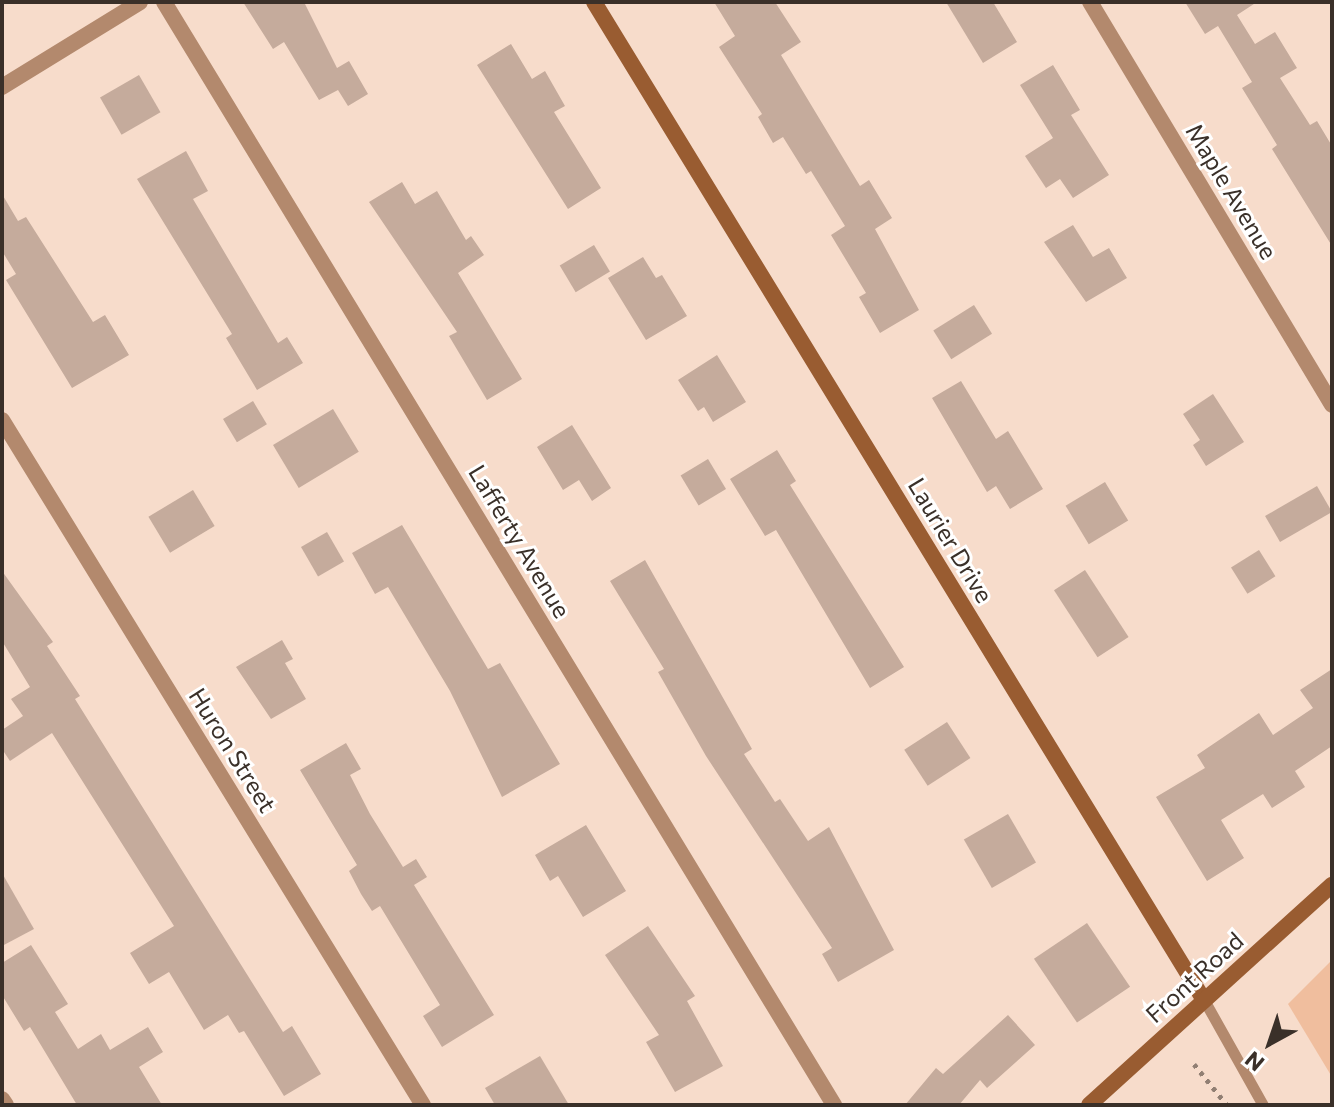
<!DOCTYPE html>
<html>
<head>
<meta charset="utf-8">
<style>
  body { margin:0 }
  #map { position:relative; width:1334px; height:1107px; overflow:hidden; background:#f7dccb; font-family:Commissioner,sans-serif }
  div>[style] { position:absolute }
  .green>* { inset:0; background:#f0be9e }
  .building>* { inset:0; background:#c5ab9c; transform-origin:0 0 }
  .path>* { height:5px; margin-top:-2.5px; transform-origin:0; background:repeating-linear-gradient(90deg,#917f73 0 4px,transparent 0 10px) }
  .lane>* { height:11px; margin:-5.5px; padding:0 5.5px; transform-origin:5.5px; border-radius:5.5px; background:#b3896d }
  .street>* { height:16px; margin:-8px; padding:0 8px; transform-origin:8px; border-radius:8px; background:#b3896d }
  .secondary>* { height:16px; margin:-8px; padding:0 8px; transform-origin:8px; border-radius:8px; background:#995c31 }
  span { translate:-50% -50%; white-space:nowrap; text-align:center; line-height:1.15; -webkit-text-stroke:6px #fff; paint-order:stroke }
  .street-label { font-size:24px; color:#3a3029 }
  .frame { position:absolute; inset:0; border:4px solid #3a3029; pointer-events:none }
  .north { position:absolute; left:1230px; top:1003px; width:80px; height:80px; -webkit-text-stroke:6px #fff; paint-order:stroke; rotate:220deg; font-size:22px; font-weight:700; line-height:32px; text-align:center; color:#3a3029 }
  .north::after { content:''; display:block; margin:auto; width:28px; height:36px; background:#3a3029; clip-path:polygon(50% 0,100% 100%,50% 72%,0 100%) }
</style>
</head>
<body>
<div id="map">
  <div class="green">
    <i style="clip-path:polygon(1332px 960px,1332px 1077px,1288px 1004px)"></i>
  </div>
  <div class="building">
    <i style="clip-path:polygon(243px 2px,304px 2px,337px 68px,349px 61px,368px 94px,348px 106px,338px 90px,319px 100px,284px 42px,273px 49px)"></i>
    <i style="clip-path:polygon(714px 2px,775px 2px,801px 42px,781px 55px,860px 186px,869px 180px,892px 218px,875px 229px,919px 310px,880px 333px,859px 297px,866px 293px,831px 235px,845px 226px,811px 171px,806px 174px,783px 137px,773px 143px,758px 117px,762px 114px,719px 47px,735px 36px)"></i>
    <i style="clip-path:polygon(946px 2px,993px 2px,1017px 42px,983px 63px)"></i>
    <i style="clip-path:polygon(1185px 2px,1257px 2px,1237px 15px,1255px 44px,1275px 32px,1297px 68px,1280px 78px,1310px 125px,1317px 121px,1332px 146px,1332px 246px,1272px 149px,1277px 145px,1242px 88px,1252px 82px,1218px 26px,1205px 34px)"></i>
    <i style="clip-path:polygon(511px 44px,532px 79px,545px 71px,565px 106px,554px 112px,601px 188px,568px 209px,477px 65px)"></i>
    <i style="clip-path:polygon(1053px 65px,1080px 110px,1071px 115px,1109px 175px,1073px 198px,1060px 179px,1046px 188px,1025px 156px,1053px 138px,1020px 85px)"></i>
    <i style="left:139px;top:75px;width:43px;height:45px;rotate:60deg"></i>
    <i style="clip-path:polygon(186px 151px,208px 191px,193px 199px,278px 343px,287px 337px,303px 363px,257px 390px,226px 338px,232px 334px,137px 179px)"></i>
    <i style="clip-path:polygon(402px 182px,415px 204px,437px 191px,466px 240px,471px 236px,484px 255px,458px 273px,522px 379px,487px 400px,449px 336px,457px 332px,369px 202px)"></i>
    <i style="clip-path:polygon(2px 194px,18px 221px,26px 217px,93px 322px,105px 315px,129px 355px,72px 388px,6px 280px,16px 274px,2px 251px)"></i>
    <i style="clip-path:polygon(1073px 225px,1093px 257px,1109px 248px,1127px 278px,1086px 302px,1044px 242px)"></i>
    <i style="left:594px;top:245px;width:31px;height:40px;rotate:59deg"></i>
    <i style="clip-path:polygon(643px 257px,656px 278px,662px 275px,687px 316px,646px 340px,608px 278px)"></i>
    <i style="left:974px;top:305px;width:34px;height:48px;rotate:58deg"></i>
    <i style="clip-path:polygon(717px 355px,746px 402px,713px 422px,704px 407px,698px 411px,678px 380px)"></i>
    <i style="clip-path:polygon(961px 381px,996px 439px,1008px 431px,1043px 489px,1010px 509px,996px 486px,987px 492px,932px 398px)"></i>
    <i style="clip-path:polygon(1213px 394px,1244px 442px,1206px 466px,1193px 445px,1200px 440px,1183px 414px)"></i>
    <i style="left:253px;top:401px;width:27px;height:35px;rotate:59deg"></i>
    <i style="left:333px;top:409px;width:50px;height:70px;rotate:59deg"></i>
    <i style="clip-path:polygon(572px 425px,611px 488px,592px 501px,579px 480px,563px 490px,537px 447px)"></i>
    <i style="clip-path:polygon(777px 450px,796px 481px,790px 485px,904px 667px,870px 688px,776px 530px,765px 536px,730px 479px)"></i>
    <i style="left:708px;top:459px;width:35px;height:32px;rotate:59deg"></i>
    <i style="left:1105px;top:482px;width:45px;height:46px;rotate:59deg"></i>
    <i style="left:1317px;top:486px;width:30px;height:60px;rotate:60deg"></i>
    <i style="left:193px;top:490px;width:42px;height:52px;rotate:59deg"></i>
    <i style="clip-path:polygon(402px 525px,488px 669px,500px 663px,560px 764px,502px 797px,450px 691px,388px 587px,375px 594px,352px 553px)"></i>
    <i style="left:327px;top:532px;width:34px;height:30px;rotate:60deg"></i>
    <i style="left:1259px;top:550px;width:31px;height:33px;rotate:58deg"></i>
    <i style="clip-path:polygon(645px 560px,752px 749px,744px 754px,775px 802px,780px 799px,808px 841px,829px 827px,894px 950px,838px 982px,822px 954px,832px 948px,706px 756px,658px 672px,664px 669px,610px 581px)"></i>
    <i style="left:1085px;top:570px;width:80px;height:37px;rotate:57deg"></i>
    <i style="clip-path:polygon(2px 571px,53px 642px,47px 646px,80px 696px,75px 699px,283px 1032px,292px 1026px,321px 1074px,284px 1096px,244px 1031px,239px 1033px,228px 1015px,204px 1030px,169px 972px,149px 984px,130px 953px,174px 926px,52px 733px,10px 761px,2px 749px,2px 730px,23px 716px,11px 699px,30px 687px,2px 641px)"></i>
    <i style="clip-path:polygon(282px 640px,293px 659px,285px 663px,306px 699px,271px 719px,236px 667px)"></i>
    <i style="clip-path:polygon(1332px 669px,1332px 746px,1295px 771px,1305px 787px,1272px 808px,1263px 794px,1221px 820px,1244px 858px,1207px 881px,1156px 797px,1205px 768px,1197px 755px,1259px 713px,1273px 735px,1313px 708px,1300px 690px)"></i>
    <i style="left:947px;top:722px;width:43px;height:51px;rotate:57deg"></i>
    <i style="clip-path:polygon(346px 743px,361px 769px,350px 775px,370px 814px,403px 867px,416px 859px,427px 877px,414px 885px,494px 1015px,442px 1047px,423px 1016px,440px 1005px,380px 906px,372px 911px,361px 894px,349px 871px,357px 865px,300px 770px)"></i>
    <i style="left:1008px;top:814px;width:56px;height:51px;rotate:60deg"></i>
    <i style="clip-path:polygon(586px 825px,626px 891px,583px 917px,558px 876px,550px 881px,535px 855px)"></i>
    <i style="clip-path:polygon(2px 873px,34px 929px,2px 946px)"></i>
    <i style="left:1087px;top:923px;width:77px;height:64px;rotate:56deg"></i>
    <i style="clip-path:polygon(648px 926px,695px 996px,687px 1001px,723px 1066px,675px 1092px,646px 1042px,659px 1035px,605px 955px)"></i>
    <i style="clip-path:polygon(31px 945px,68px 1004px,55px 1012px,78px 1049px,101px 1034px,110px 1050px,148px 1027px,163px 1052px,139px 1067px,162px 1105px,77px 1105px,30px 1027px,24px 1031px,2px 995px,2px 963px)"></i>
    <i style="clip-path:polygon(1008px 1015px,1035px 1045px,987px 1088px,980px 1080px,959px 1105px,905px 1105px,936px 1068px,943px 1074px)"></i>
    <i style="clip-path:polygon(540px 1056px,569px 1105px,495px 1105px,485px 1088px)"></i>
  </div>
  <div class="path">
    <i style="left:1194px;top:1064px;width:53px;rotate:51.2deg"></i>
  </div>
  <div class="lane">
    <i style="left:1204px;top:1000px;width:120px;rotate:60.7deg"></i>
  </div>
  <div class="street">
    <i style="left:164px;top:2px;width:1291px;rotate:58.72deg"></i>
    <i style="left:1090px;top:2px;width:470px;rotate:59deg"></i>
    <i style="left:2px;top:87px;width:162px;rotate:-31.6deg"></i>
    <i style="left:2px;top:420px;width:804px;rotate:58.43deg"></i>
    <i style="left:2px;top:1099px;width:7px;rotate:56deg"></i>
  </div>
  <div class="secondary">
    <i style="left:594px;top:2px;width:1170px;rotate:58.57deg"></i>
    <i style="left:1089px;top:1105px;width:328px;rotate:-42.2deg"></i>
  </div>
  <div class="street-label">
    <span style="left:1232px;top:191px;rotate:59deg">Maple Avenue</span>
    <span style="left:951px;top:540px;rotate:59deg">Laurier Drive</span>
    <span style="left:520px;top:541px;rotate:59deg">Lafferty Avenue</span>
    <span style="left:233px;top:750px;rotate:58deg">Huron Street</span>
    <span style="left:1194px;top:977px;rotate:-42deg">Front Road</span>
  </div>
  <div class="frame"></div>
  <div class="north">N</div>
</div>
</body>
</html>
